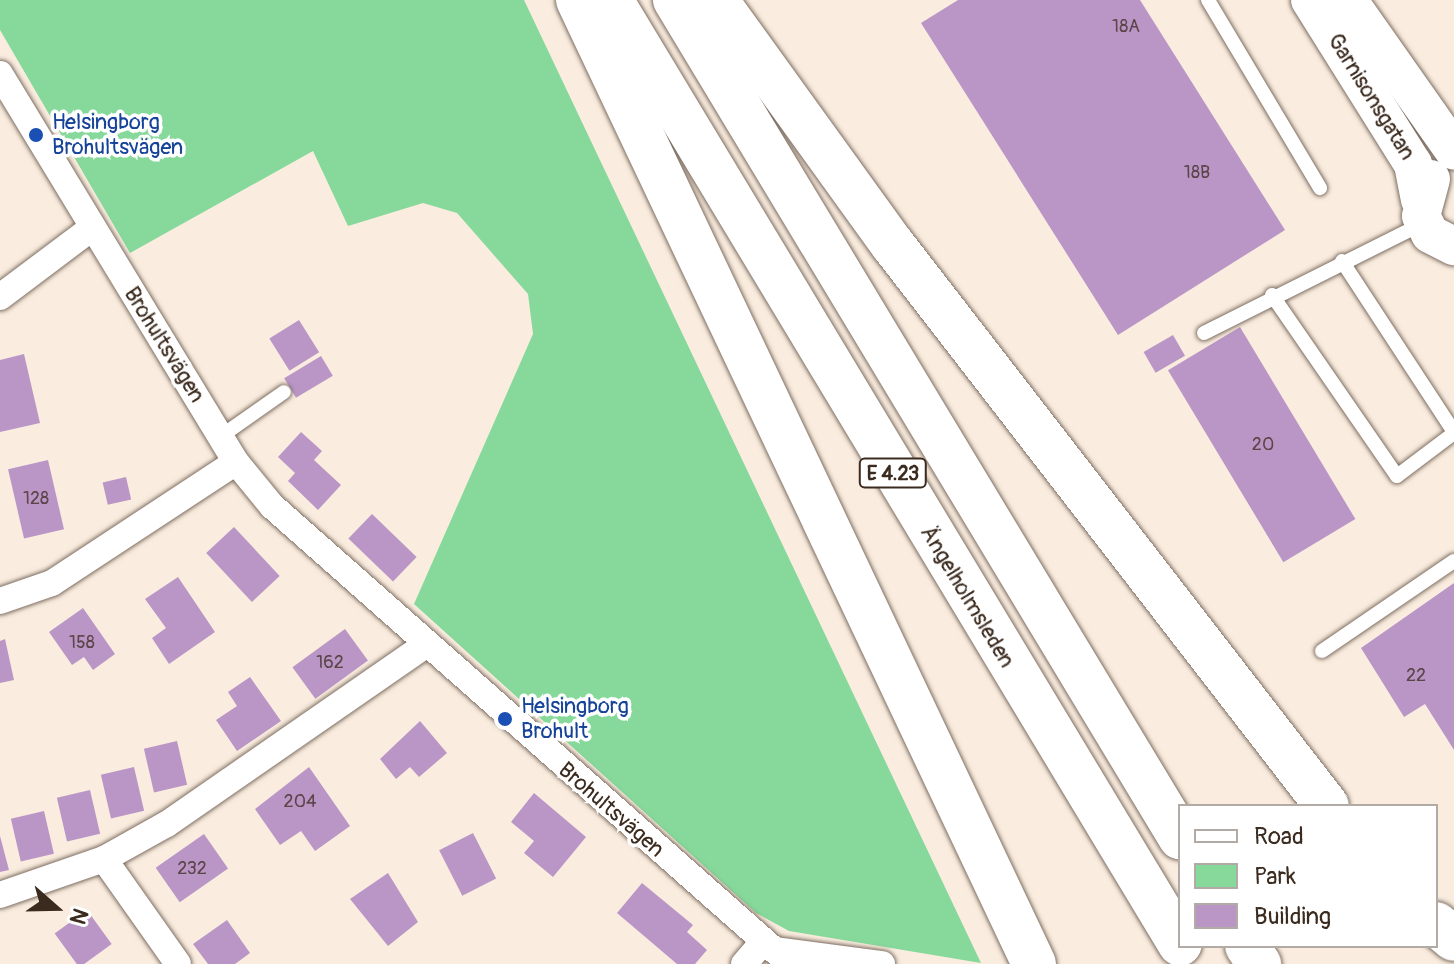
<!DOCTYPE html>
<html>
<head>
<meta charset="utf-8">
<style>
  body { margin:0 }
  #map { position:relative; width:1454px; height:964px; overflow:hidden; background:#faeddf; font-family:Pangolin,sans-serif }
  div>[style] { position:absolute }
  .green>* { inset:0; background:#86d99b }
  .building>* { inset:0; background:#ba96c7; transform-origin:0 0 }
  .roads { filter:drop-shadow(0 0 2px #7e6e62) drop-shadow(0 0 2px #7e6e62) }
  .lane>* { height:14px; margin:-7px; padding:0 7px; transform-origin:7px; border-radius:7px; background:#fff }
  .street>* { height:26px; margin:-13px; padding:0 13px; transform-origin:13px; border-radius:13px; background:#fff }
  .secondary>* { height:38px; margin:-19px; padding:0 19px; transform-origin:19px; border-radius:19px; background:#fff }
  .highway>* { height:44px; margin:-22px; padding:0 22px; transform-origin:22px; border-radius:22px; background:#fff }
  .dots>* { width:22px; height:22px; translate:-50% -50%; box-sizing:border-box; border:4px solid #fff; border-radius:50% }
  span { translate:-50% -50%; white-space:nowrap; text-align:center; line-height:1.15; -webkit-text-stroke:7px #fff; paint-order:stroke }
  .number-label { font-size:18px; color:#5b4548 }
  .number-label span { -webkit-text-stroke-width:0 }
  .shield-label span { padding:2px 6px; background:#fff; border:2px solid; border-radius:6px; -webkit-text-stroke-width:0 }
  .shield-label { font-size:20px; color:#3b2a1e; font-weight:700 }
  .street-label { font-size:22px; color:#3b2a1e }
  .transit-label { font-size:22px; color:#164399 }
  .left { translate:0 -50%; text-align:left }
  .legend { position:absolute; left:1178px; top:804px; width:260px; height:144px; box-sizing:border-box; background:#fff; border:2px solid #b1aaa5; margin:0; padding:10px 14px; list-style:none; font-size:24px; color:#3b2a1e }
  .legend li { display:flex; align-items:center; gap:16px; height:40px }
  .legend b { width:40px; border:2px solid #b1aaa5 }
  .north { position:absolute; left:16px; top:868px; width:80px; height:80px; -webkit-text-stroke:6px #fff; paint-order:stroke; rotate:110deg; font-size:22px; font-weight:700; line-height:32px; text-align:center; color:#3b2a1e }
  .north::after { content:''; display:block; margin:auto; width:28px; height:36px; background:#3b2a1e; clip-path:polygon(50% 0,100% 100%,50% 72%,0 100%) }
</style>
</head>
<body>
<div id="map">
  <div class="green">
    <i style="clip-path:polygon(0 0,524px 0,981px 963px,789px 931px,756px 913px,414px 604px,533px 334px,528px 294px,457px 213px,423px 203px,348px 226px,313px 151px,130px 253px,0 30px)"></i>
  </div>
  <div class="building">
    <i style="clip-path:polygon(958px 0,1140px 0,1285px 230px,1118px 335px,921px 23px)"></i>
    <i style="left:299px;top:320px;width:38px;height:35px;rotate:58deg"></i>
    <i style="left:1240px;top:327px;width:224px;height:84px;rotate:59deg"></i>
    <i style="left:1173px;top:335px;width:24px;height:34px;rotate:60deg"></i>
    <i style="clip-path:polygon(24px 354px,40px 423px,0 432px,0 360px)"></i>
    <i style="left:321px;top:356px;width:23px;height:43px;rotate:59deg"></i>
    <i style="clip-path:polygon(301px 432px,322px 451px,314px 460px,341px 485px,318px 510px,288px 481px,295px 473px,278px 457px)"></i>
    <i style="left:48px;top:460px;width:71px;height:41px;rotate:77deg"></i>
    <i style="left:126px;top:477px;width:23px;height:24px;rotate:77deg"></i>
    <i style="left:372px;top:514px;width:62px;height:34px;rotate:44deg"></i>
    <i style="left:234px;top:527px;width:67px;height:38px;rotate:47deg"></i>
    <i style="clip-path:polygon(178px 577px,215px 632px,169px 664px,152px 638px,166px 628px,145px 599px)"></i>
    <i style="clip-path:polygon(1454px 583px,1454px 750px,1425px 704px,1404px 717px,1361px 648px)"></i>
    <i style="clip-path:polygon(83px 608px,115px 654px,93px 670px,84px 657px,72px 665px,49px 632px)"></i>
    <i style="left:345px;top:629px;width:39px;height:65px;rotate:54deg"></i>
    <i style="clip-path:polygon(5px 639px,14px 680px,0 683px,0 641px)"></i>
    <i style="clip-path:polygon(250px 677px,281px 721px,237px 751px,216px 720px,237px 706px,228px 692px)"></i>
    <i style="clip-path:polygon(420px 721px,447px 753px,419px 777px,410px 767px,396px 779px,380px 759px)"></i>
    <i style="left:177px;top:741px;width:45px;height:34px;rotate:77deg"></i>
    <i style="left:134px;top:767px;width:45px;height:34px;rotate:77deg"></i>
    <i style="clip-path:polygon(309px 767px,350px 826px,315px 851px,301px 831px,280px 845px,255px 809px)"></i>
    <i style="left:90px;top:790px;width:45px;height:34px;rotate:77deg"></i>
    <i style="clip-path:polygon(534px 793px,586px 837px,553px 877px,524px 853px,534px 841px,511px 822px)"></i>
    <i style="left:44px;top:811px;width:44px;height:34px;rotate:77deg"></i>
    <i style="left:473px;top:833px;width:51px;height:38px;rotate:63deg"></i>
    <i style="left:204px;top:834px;width:42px;height:59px;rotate:55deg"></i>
    <i style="clip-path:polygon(0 836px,9px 870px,0 872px)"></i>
    <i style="clip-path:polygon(388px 873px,418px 922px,388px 946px,350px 899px)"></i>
    <i style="clip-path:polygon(642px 883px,693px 925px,687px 932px,707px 950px,695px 964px,677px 964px,617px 913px)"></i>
    <i style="left:87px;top:910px;width:42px;height:40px;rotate:54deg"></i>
    <i style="clip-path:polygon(227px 920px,250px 953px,235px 964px,208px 964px,193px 944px)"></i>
  </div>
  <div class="roads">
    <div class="lane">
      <i style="left:1208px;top:0;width:219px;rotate:59.2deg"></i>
      <i style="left:1342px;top:261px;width:204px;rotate:56.8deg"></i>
      <i style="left:1272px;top:295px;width:220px;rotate:55.4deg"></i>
      <i style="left:1397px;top:476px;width:71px;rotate:-37deg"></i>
      <i style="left:1204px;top:333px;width:244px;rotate:-26.6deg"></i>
      <i style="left:220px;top:437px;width:78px;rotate:-35.1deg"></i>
      <i style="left:1322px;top:651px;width:160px;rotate:-34.3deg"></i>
    </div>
    <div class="street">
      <i style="left:0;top:74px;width:454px;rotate:58.7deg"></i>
      <i style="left:236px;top:462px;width:57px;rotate:50.7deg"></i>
      <i style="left:272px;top:506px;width:691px;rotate:41.48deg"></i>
      <i style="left:0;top:297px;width:115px;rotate:-36.9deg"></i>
      <i style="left:0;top:601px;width:55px;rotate:-19.1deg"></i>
      <i style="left:52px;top:583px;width:220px;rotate:-33.3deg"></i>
      <i style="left:104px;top:859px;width:128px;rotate:54.8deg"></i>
      <i style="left:0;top:895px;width:110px;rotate:-19.1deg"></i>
      <i style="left:104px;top:859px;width:72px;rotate:-29.1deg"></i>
      <i style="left:167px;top:824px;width:311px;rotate:-34.7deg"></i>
      <i style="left:774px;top:950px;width:109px;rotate:7.4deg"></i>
      <i style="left:744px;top:964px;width:29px;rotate:-49deg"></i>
    </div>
    <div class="secondary">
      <i style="left:1310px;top:0;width:194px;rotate:57.9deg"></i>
      <i style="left:1413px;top:164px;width:36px;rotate:79deg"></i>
      <i style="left:1348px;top:0;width:184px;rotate:54.9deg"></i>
      <i style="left:1431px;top:179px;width:38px;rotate:105deg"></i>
      <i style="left:1421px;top:216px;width:20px;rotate:63deg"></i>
      <i style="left:1430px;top:234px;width:27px;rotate:27deg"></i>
    </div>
    <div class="highway">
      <i style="left:578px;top:0;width:1066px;rotate:64.68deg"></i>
      <i style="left:611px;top:0;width:1102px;rotate:58.92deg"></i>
      <i style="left:675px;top:0;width:978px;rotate:58.9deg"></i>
      <i style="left:716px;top:0;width:302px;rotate:54.2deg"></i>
      <i style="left:893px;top:245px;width:709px;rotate:52.27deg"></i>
      <i style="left:1436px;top:924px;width:23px;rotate:40deg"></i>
      <i style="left:1247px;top:946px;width:22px;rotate:56deg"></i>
    </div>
  </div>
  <div class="dots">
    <i style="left:36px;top:135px;background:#1a4fb4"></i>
    <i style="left:505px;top:719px;background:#1a4fb4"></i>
  </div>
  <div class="number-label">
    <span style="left:1126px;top:27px">18A</span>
    <span style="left:1197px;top:173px">18B</span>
    <span style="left:1263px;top:445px">20</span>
    <span style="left:36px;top:499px">128</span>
    <span style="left:82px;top:643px">158</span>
    <span style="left:330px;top:663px">162</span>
    <span style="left:1416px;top:676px">22</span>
    <span style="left:300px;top:802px">204</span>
    <span style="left:192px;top:869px">232</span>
  </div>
  <div class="shield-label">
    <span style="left:893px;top:473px">E 4.23</span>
  </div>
  <div class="street-label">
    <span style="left:1371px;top:97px;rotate:58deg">Garnisonsgatan</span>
    <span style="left:164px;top:345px;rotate:58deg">Brohultsvägen</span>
    <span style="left:967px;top:597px;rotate:59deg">Ängelholmsleden</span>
    <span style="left:611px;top:810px;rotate:41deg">Brohultsvägen</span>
  </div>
  <div class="transit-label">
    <span class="left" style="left:52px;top:135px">Helsingborg<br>Brohultsvägen</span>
    <span class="left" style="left:521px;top:719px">Helsingborg<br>Brohult</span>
  </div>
  <ul class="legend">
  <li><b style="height:10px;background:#fff"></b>Road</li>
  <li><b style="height:22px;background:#86d99b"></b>Park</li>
  <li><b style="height:22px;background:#ba96c7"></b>Building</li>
  </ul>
  <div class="north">N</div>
</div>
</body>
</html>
